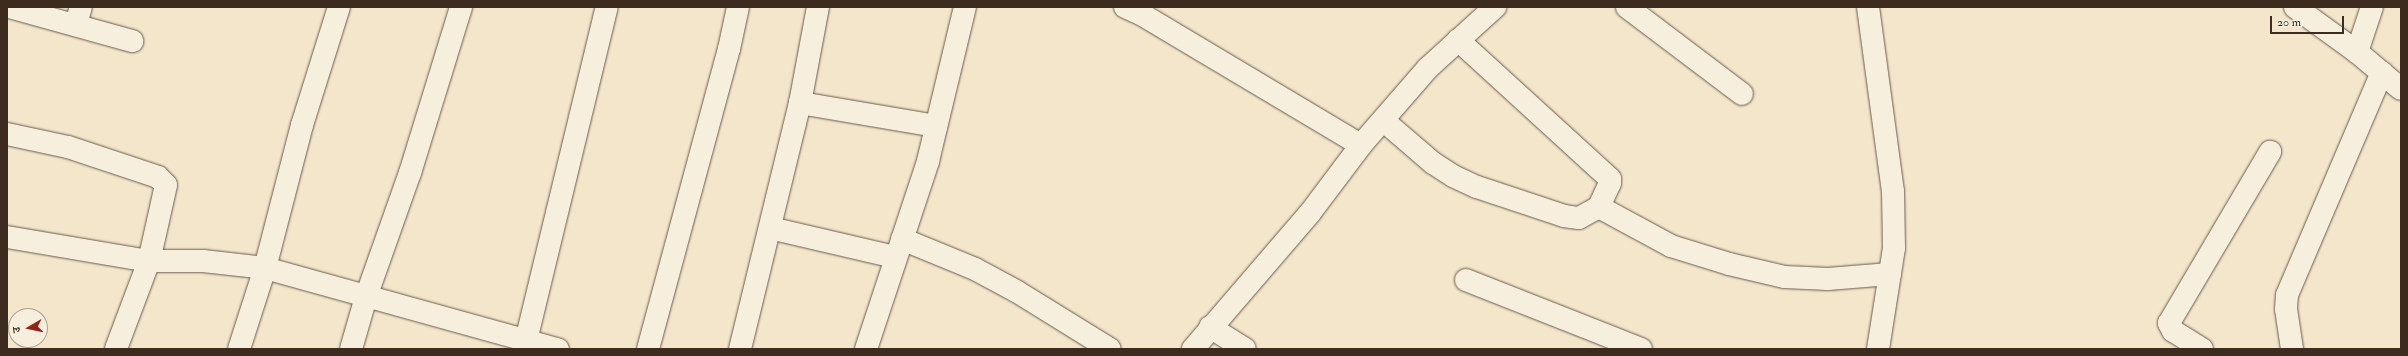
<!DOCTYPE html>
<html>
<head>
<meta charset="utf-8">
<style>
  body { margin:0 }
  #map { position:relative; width:2408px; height:356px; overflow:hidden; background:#f3e6cb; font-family:"IM FELL Double Pica","Noto Serif Devanagari",serif }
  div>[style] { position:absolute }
  .roads { filter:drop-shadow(0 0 1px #6a5a4a) drop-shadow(0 0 1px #6a5a4a) }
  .minor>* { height:22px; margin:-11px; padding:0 11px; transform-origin:11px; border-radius:11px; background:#f7efdd }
  .tertiary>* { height:22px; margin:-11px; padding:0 11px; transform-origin:11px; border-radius:11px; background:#f7efdd }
  .secondary>* { height:22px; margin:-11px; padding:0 11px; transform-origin:11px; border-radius:11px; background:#f7efdd }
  span { translate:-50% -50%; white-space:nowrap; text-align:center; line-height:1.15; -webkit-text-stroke:4px #f7efdd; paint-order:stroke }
  .frame { position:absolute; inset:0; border:8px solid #3d2b1f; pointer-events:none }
  .north { position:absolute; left:8px; top:308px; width:40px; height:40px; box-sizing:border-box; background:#f7efdd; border:1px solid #ada191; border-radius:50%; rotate:261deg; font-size:11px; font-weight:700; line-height:16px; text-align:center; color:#3d2b1f }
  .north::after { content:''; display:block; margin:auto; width:14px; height:18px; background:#8f2418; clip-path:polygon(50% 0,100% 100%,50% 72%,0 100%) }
  .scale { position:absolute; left:2270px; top:16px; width:74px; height:18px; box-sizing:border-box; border:2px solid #3d2b1f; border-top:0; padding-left:5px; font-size:12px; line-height:14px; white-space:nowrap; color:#3d2b1f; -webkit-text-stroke:3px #f7efdd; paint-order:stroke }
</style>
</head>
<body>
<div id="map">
  <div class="roads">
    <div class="minor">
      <i style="left:9px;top:7px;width:128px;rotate:15.5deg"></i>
      <i style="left:1125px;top:7px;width:17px;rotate:24deg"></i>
      <i style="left:1141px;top:14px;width:256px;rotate:30.8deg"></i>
      <i style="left:1627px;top:7px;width:144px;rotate:37.1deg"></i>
      <i style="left:76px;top:24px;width:18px;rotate:-74deg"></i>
      <i style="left:1458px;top:40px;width:206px;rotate:42.4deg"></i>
      <i style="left:1610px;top:179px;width:4px;rotate:90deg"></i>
      <i style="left:1610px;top:183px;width:26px;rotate:115deg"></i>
      <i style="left:2357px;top:52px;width:47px;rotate:-71.6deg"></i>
      <i style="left:800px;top:103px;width:138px;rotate:9.6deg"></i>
      <i style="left:1384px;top:121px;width:65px;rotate:40.6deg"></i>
      <i style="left:1433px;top:163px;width:24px;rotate:33deg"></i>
      <i style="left:1453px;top:176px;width:26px;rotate:25deg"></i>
      <i style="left:1477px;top:187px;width:92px;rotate:18.4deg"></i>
      <i style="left:1564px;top:216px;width:15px;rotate:8deg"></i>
      <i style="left:1579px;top:218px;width:23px;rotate:-29deg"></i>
      <i style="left:1599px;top:207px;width:82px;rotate:28.4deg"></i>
      <i style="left:1671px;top:246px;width:61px;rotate:17.2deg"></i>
      <i style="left:1729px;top:264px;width:57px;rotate:13.1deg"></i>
      <i style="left:1785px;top:277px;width:43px;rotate:2.7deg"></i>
      <i style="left:1828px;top:279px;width:62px;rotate:-4.6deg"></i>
      <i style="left:7px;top:134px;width:62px;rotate:12deg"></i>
      <i style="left:68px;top:147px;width:95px;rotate:18.4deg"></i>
      <i style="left:158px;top:177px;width:11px;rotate:45deg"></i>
      <i style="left:166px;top:185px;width:78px;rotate:102.6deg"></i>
      <i style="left:149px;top:261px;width:94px;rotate:110.6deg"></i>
      <i style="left:770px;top:228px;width:128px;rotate:13.1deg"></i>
      <i style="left:7px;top:237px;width:144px;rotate:9.6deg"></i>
      <i style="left:149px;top:261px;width:54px"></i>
      <i style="left:203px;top:261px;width:62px;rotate:6.4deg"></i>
      <i style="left:265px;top:268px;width:304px;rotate:15.5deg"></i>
      <i style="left:902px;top:239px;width:79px;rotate:22.3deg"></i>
      <i style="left:975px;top:269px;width:47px;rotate:28.2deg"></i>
      <i style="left:1016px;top:291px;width:110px;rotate:31.7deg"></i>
      <i style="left:1466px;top:280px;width:188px;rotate:21.5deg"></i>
      <i style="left:1210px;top:327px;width:41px;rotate:32.2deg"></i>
      <i style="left:239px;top:349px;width:85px;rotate:-72.2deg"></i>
      <i style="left:265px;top:268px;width:148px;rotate:-75.5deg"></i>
      <i style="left:302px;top:125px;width:124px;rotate:-72.6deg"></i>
      <i style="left:351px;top:349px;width:54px;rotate:-73.9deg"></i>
      <i style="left:366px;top:297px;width:132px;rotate:-70.5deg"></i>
      <i style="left:410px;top:173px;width:174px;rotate:-72.9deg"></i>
      <i style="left:524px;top:349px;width:352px;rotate:-76.4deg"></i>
      <i style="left:648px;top:349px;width:311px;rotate:-74.9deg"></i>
      <i style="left:729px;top:49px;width:43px;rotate:-77.9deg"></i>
      <i style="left:866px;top:349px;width:198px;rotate:-71.7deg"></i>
      <i style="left:928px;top:161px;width:158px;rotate:-76.5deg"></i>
      <i style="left:2202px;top:349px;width:34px;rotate:-148deg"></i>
      <i style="left:2173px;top:331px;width:9px;rotate:-117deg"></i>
      <i style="left:2169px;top:323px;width:199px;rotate:-59.4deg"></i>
      <i style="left:2292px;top:349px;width:40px;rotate:-98.5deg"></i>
      <i style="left:2286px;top:309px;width:14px;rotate:-86deg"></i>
      <i style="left:2287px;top:295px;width:242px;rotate:-66.9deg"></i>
    </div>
    <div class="tertiary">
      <i style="left:1868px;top:7px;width:186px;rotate:82.3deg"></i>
      <i style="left:1893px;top:191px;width:57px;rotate:89deg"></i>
      <i style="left:1894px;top:248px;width:102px;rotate:99deg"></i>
      <i style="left:740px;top:349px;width:253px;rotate:-76.3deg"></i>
      <i style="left:800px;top:103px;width:98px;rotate:-79.4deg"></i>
      <i style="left:1193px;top:349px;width:179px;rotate:-49.3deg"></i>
      <i style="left:1310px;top:213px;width:85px;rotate:-53.1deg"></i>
      <i style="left:1361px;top:145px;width:102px;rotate:-49deg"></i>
      <i style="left:1428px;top:68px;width:91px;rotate:-42.3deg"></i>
    </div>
    <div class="secondary">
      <i style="left:2295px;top:7px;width:77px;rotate:36deg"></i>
      <i style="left:2357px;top:52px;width:57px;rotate:40.1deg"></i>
    </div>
  </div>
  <div class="frame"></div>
  <div class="north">उ</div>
  <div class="scale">20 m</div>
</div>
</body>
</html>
